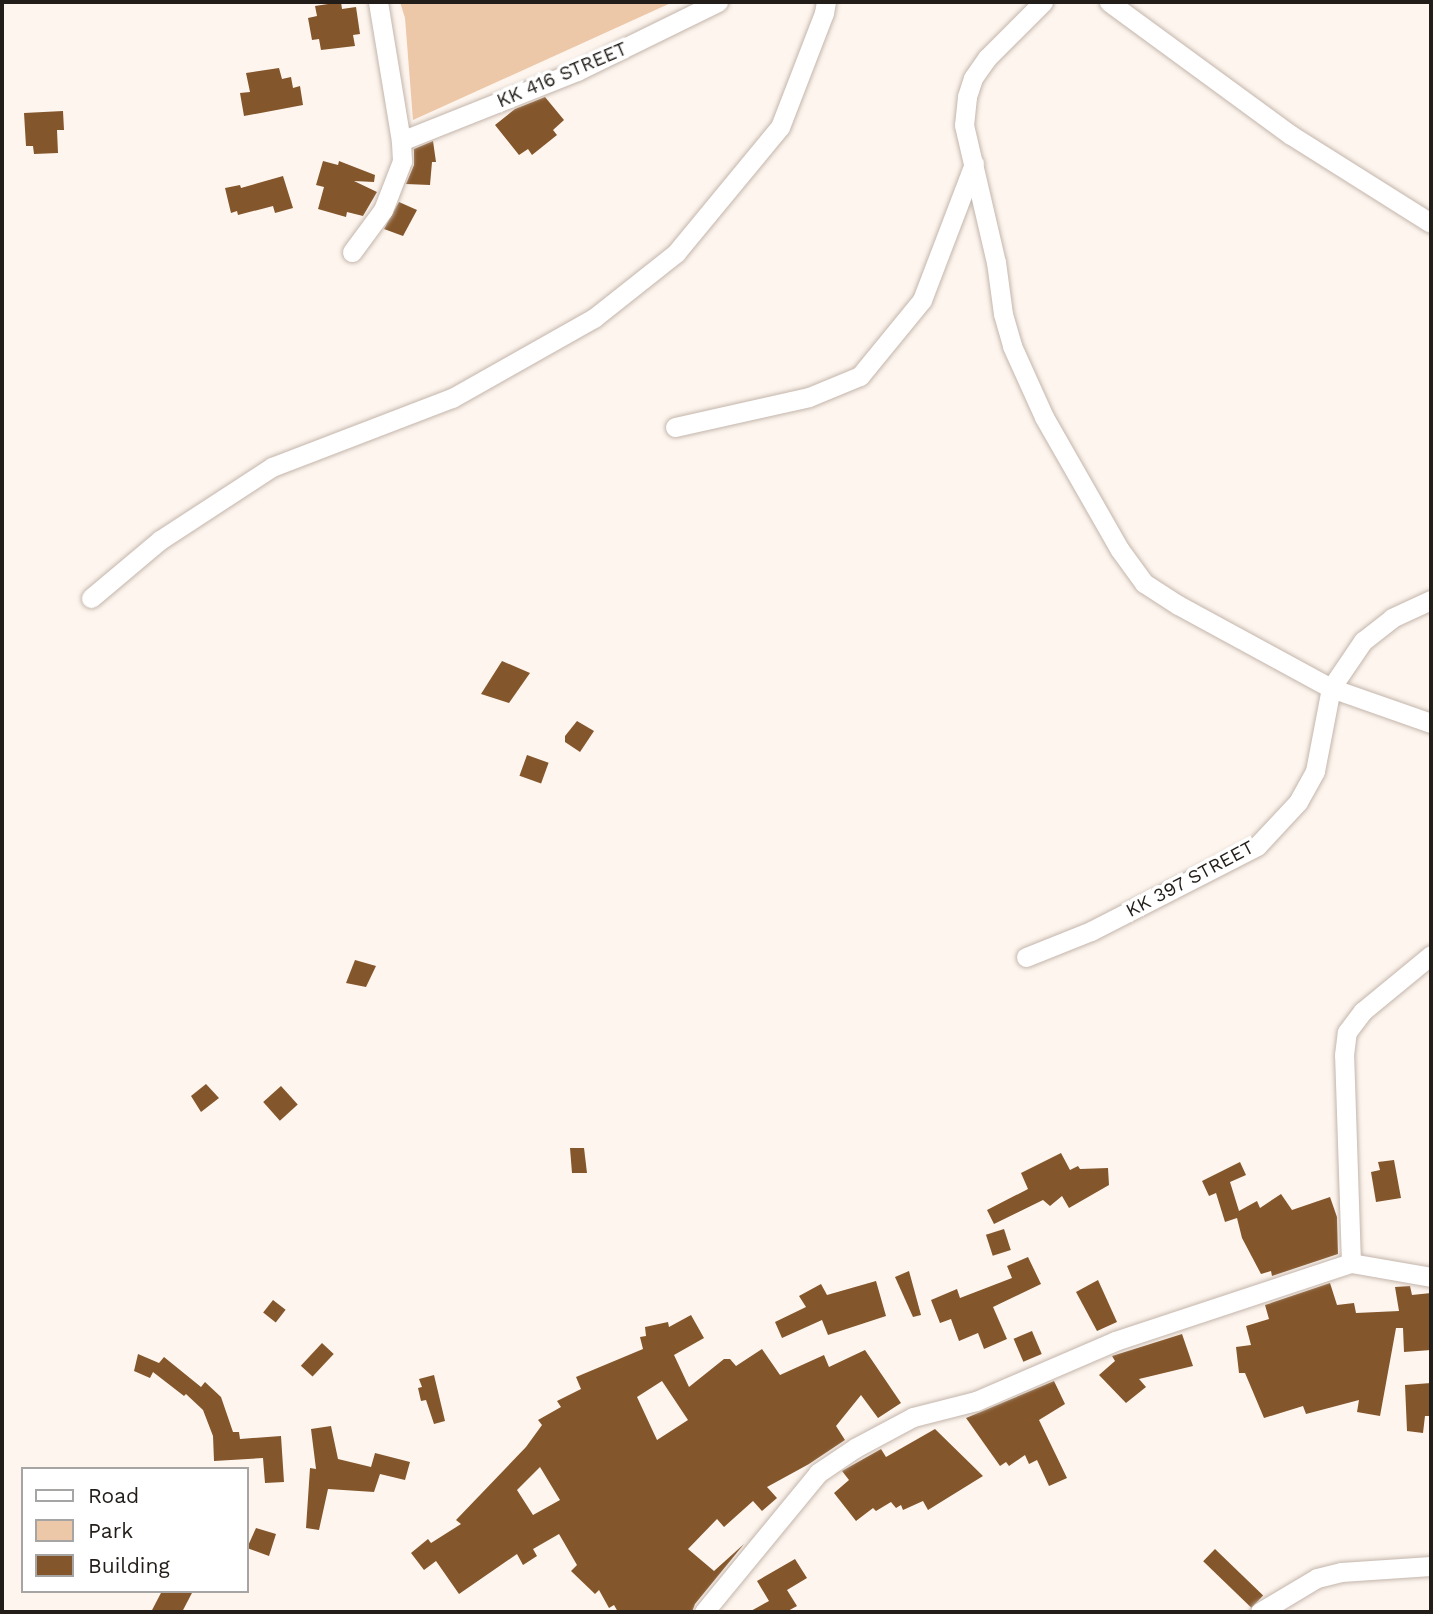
<!DOCTYPE html>
<html>
<head>
<meta charset="utf-8">
<style>
  body { margin:0 }
  #map { position:relative; width:1433px; height:1614px; overflow:hidden; background:#fdf5ee; font-family:"Work Sans",sans-serif }
  div>[style] { position:absolute }
  .green>* { inset:0; background:#ecc7a8 }
  .building>* { inset:0; background:#84562b; transform-origin:0 0 }
  .roads { filter:drop-shadow(0 0 2px #c3b5ab) drop-shadow(0 0 2px #c3b5ab) }
  .minor>* { height:19px; margin:-9.5px; padding:0 9.5px; transform-origin:9.5px; border-radius:9.5px; background:#fff }
  span { translate:-50% -50%; white-space:nowrap; text-align:center; line-height:1.15; -webkit-text-stroke:7px #fff; paint-order:stroke }
  .street-label { font-size:19px; color:#221d19 }
  .frame { position:absolute; inset:0; border:4px solid #221d19; pointer-events:none }
  .legend { position:absolute; left:21px; top:1467px; width:228px; height:126px; box-sizing:border-box; background:#fff; border:2px solid #a7a5a3; margin:0; padding:9px 12px; list-style:none; font-size:21px; color:#221d19 }
  .legend li { display:flex; align-items:center; gap:14px; height:35px }
  .legend b { width:35px; border:2px solid #a7a5a3 }
</style>
</head>
<body>
<div id="map">
  <div class="green">
    <i style="clip-path:polygon(400px 2px,673px 2px,413px 120px,405px 18px)"></i>
  </div>
  <div class="building">
    <i style="clip-path:polygon(341px 2px,342px 9px,356px 7px,360px 34px,353px 35px,355px 46px,321px 50px,319px 39px,312px 40px,308px 18px,317px 16px,315px 6px)"></i>
    <i style="clip-path:polygon(279px 68px,282px 79px,291px 77px,293px 88px,300px 86px,303px 105px,244px 116px,240px 93px,250px 92px,246px 73px)"></i>
    <i style="clip-path:polygon(545px 97px,564px 120px,553px 130px,557px 135px,532px 155px,528px 149px,519px 155px,495px 125px,515px 109px)"></i>
    <i style="clip-path:polygon(63px 111px,64px 130px,57px 130px,58px 153px,34px 154px,33px 146px,26px 146px,24px 113px)"></i>
    <i style="clip-path:polygon(433px 141px,436px 162px,432px 162px,430px 185px,406px 184px,414px 165px,414px 149px)"></i>
    <i style="clip-path:polygon(323px 161px,338px 165px,339px 161px,375px 175px,374px 182px,354px 181px,377px 192px,363px 216px,347px 212px,346px 217px,318px 209px,324px 187px,316px 185px)"></i>
    <i style="clip-path:polygon(283px 176px,293px 208px,275px 213px,273px 206px,238px 215px,237px 211px,231px 213px,225px 188px,240px 185px,241px 188px)"></i>
    <i style="clip-path:polygon(399px 202px,417px 210px,403px 236px,384px 229px)"></i>
    <i style="clip-path:polygon(502px 661px,530px 673px,509px 703px,481px 694px)"></i>
    <i style="clip-path:polygon(577px 721px,594px 731px,580px 752px,565px 742px,565px 736px)"></i>
    <i style="left:527px;top:755px;width:23px;height:22px;rotate:20deg"></i>
    <i style="clip-path:polygon(355px 960px,376px 966px,366px 987px,346px 983px)"></i>
    <i style="clip-path:polygon(206px 1084px,219px 1098px,201px 1112px,191px 1096px)"></i>
    <i style="left:281px;top:1086px;width:25px;height:24px;rotate:48deg"></i>
    <i style="clip-path:polygon(570px 1148px,584px 1148px,587px 1173px,572px 1173px)"></i>
    <i style="clip-path:polygon(1061px 1153px,1070px 1170px,1078px 1166px,1080px 1169px,1108px 1168px,1109px 1185px,1069px 1208px,1062px 1196px,1050px 1206px,1043px 1200px,994px 1224px,987px 1210px,1028px 1189px,1021px 1173px)"></i>
    <i style="clip-path:polygon(1394px 1160px,1401px 1198px,1376px 1202px,1371px 1172px,1380px 1170px,1378px 1162px)"></i>
    <i style="clip-path:polygon(1240px 1162px,1246px 1175px,1230px 1182px,1239px 1211px,1257px 1201px,1260px 1208px,1281px 1194px,1292px 1210px,1330px 1197px,1337px 1217px,1338px 1254px,1272px 1276px,1271px 1271px,1261px 1274px,1242px 1238px,1237px 1218px,1225px 1222px,1216px 1193px,1209px 1196px,1202px 1181px)"></i>
    <i style="left:1004px;top:1229px;width:22px;height:19px;rotate:72deg"></i>
    <i style="clip-path:polygon(1028px 1257px,1041px 1284px,993px 1307px,1007px 1339px,984px 1349px,978px 1333px,959px 1341px,951px 1319px,940px 1323px,931px 1300px,957px 1289px,960px 1298px,1012px 1278px,1007px 1266px)"></i>
    <i style="clip-path:polygon(909px 1271px,921px 1315px,913px 1317px,895px 1277px)"></i>
    <i style="clip-path:polygon(1098px 1280px,1117px 1322px,1097px 1331px,1076px 1292px)"></i>
    <i style="clip-path:polygon(876px 1281px,886px 1316px,828px 1335px,822px 1320px,782px 1338px,775px 1322px,806px 1307px,799px 1296px,821px 1284px,827px 1295px)"></i>
    <i style="clip-path:polygon(1330px 1283px,1337px 1305px,1354px 1303px,1356px 1313px,1399px 1311px,1395px 1287px,1410px 1286px,1412px 1295px,1431px 1293px,1431px 1350px,1404px 1352px,1403px 1328px,1396px 1328px,1380px 1416px,1357px 1412px,1359px 1400px,1306px 1414px,1303px 1406px,1264px 1418px,1245px 1373px,1239px 1373px,1236px 1347px,1251px 1345px,1246px 1326px,1269px 1319px,1265px 1305px)"></i>
    <i style="left:273px;top:1300px;width:16px;height:16px;rotate:38deg"></i>
    <i style="clip-path:polygon(evenodd,691px 1315px,704px 1338px,674px 1355px,689px 1387px,724px 1359px,730px 1359px,736px 1366px,762px 1349px,780px 1375px,824px 1355px,829px 1367px,865px 1350px,901px 1403px,878px 1418px,861px 1395px,836px 1426px,845px 1440px,809px 1464px,767px 1487px,777px 1498px,762px 1511px,753px 1501px,724px 1527px,717px 1519px,688px 1549px,714px 1571px,744px 1544px,695px 1604px,692px 1612px,618px 1612px,614px 1605px,609px 1608px,599px 1590px,595px 1594px,571px 1571px,577px 1565px,559px 1534px,533px 1549px,537px 1556px,523px 1565px,517px 1554px,459px 1594px,436px 1561px,424px 1570px,411px 1553px,428px 1539px,431px 1543px,461px 1524px,456px 1520px,526px 1447px,542px 1425px,538px 1420px,561px 1407px,557px 1401px,581px 1389px,576px 1377px,643px 1349px,640px 1337px,646px 1336px,645px 1327px,668px 1322px,669px 1327px,691px 1315px,662px 1381px,688px 1420px,657px 1440px,637px 1397px,662px 1381px,691px 1315px,540px 1467px,560px 1500px,533px 1515px,517px 1490px,540px 1467px)"></i>
    <i style="left:1032px;top:1331px;width:25px;height:20px;rotate:67deg"></i>
    <i style="clip-path:polygon(1182px 1334px,1193px 1366px,1139px 1379px,1146px 1387px,1126px 1403px,1099px 1375px,1115px 1361px,1112px 1356px)"></i>
    <i style="left:322px;top:1343px;width:16px;height:31px;rotate:43deg"></i>
    <i style="clip-path:polygon(138px 1354px,159px 1363px,164px 1357px,201px 1387px,205px 1382px,221px 1397px,233px 1432px,239px 1432px,240px 1439px,281px 1436px,284px 1482px,265px 1483px,263px 1458px,214px 1461px,213px 1436px,203px 1410px,186px 1394px,184px 1396px,153px 1372px,150px 1378px,134px 1371px)"></i>
    <i style="clip-path:polygon(434px 1375px,445px 1421px,434px 1424px,426px 1400px,421px 1401px,418px 1388px,422px 1387px,419px 1379px)"></i>
    <i style="clip-path:polygon(1054px 1381px,1065px 1404px,1039px 1420px,1067px 1478px,1049px 1486px,1037px 1460px,1029px 1464px,1025px 1455px,1009px 1466px,1006px 1462px,1000px 1466px,966px 1418px)"></i>
    <i style="clip-path:polygon(1431px 1383px,1429px 1416px,1425px 1416px,1423px 1433px,1407px 1431px,1405px 1385px)"></i>
    <i style="clip-path:polygon(331px 1426px,338px 1459px,371px 1467px,375px 1453px,410px 1462px,405px 1480px,380px 1474px,374px 1492px,328px 1489px,319px 1530px,306px 1528px,310px 1468px,316px 1469px,311px 1429px)"></i>
    <i style="clip-path:polygon(935px 1429px,983px 1476px,928px 1510px,923px 1501px,903px 1510px,901px 1505px,896px 1508px,891px 1502px,876px 1511px,873px 1508px,856px 1521px,834px 1493px,849px 1480px,842px 1471px,881px 1449px,886px 1457px)"></i>
    <i style="clip-path:polygon(256px 1528px,276px 1534px,269px 1556px,247px 1548px)"></i>
    <i style="left:1215px;top:1549px;width:67px;height:17px;rotate:44deg"></i>
    <i style="clip-path:polygon(795px 1559px,807px 1578px,787px 1590px,797px 1606px,786px 1612px,749px 1612px,769px 1601px,757px 1581px)"></i>
    <i style="clip-path:polygon(162px 1591px,193px 1591px,182px 1612px,151px 1612px)"></i>
  </div>
  <div class="roads">
    <div class="minor">
      <i style="left:1043px;top:2px;width:79px;rotate:135deg"></i>
      <i style="left:987px;top:58px;width:24px;rotate:125deg"></i>
      <i style="left:973px;top:78px;width:20px;rotate:108deg"></i>
      <i style="left:967px;top:97px;width:28px;rotate:96deg"></i>
      <i style="left:964px;top:125px;width:141px;rotate:76.9deg"></i>
      <i style="left:996px;top:262px;width:52px;rotate:82.3deg"></i>
      <i style="left:1003px;top:314px;width:33px;rotate:74deg"></i>
      <i style="left:1012px;top:346px;width:78px;rotate:65.7deg"></i>
      <i style="left:1044px;top:417px;width:153px;rotate:60.3deg"></i>
      <i style="left:1120px;top:550px;width:41px;rotate:54deg"></i>
      <i style="left:1144px;top:583px;width:40px;rotate:32.9deg"></i>
      <i style="left:1178px;top:605px;width:174px;rotate:28.5deg"></i>
      <i style="left:1331px;top:688px;width:106px;rotate:19.3deg"></i>
      <i style="left:1109px;top:2px;width:225px;rotate:36.2deg"></i>
      <i style="left:1291px;top:135px;width:165px;rotate:32.2deg"></i>
      <i style="left:401px;top:141px;width:189px;rotate:-21.7deg"></i>
      <i style="left:577px;top:71px;width:157px;rotate:-26.1deg"></i>
      <i style="left:352px;top:252px;width:52px;rotate:-53.6deg"></i>
      <i style="left:383px;top:210px;width:53px;rotate:-68.8deg"></i>
      <i style="left:402px;top:161px;width:20px;rotate:-93deg"></i>
      <i style="left:401px;top:141px;width:141px;rotate:-99.4deg"></i>
      <i style="left:675px;top:427px;width:137px;rotate:-12.6deg"></i>
      <i style="left:809px;top:397px;width:55px;rotate:-22.4deg"></i>
      <i style="left:860px;top:376px;width:98px;rotate:-50.8deg"></i>
      <i style="left:922px;top:300px;width:146px;rotate:-69.1deg"></i>
      <i style="left:91px;top:598px;width:90px;rotate:-40deg"></i>
      <i style="left:160px;top:540px;width:134px;rotate:-33.1deg"></i>
      <i style="left:272px;top:467px;width:193px;rotate:-21deg"></i>
      <i style="left:452px;top:398px;width:163px;rotate:-29.4deg"></i>
      <i style="left:594px;top:318px;width:105px;rotate:-38.4deg"></i>
      <i style="left:676px;top:253px;width:163px;rotate:-50.5deg"></i>
      <i style="left:780px;top:127px;width:122px;rotate:-68.9deg"></i>
      <i style="left:824px;top:13px;width:11px;rotate:-80deg"></i>
      <i style="left:1026px;top:957px;width:70px;rotate:-21.8deg"></i>
      <i style="left:1091px;top:931px;width:186px;rotate:-27.1deg"></i>
      <i style="left:1257px;top:846px;width:60px;rotate:-47deg"></i>
      <i style="left:1298px;top:802px;width:35px;rotate:-61deg"></i>
      <i style="left:1315px;top:771px;width:85px;rotate:-79.1deg"></i>
      <i style="left:1331px;top:688px;width:57px;rotate:-55.8deg"></i>
      <i style="left:1363px;top:641px;width:37px;rotate:-38deg"></i>
      <i style="left:1392px;top:618px;width:43px;rotate:-24.8deg"></i>
      <i style="left:1351px;top:1263px;width:208px;rotate:-91.9deg"></i>
      <i style="left:1344px;top:1055px;width:23px;rotate:-83deg"></i>
      <i style="left:1347px;top:1032px;width:26px;rotate:-53deg"></i>
      <i style="left:1363px;top:1011px;width:88px;rotate:-39.5deg"></i>
      <i style="left:704px;top:1612px;width:180px;rotate:-50.6deg"></i>
      <i style="left:818px;top:1473px;width:45px;rotate:-34deg"></i>
      <i style="left:855px;top:1448px;width:66px;rotate:-28.1deg"></i>
      <i style="left:913px;top:1417px;width:65px;rotate:-14.3deg"></i>
      <i style="left:976px;top:1401px;width:151px;rotate:-23.3deg"></i>
      <i style="left:1115px;top:1341px;width:249px;rotate:-18.3deg"></i>
      <i style="left:1351px;top:1263px;width:81px;rotate:9.9deg"></i>
      <i style="left:1260px;top:1612px;width:66px;rotate:-30.8deg"></i>
      <i style="left:1317px;top:1578px;width:25px;rotate:-14deg"></i>
      <i style="left:1341px;top:1572px;width:90px;rotate:-3.8deg"></i>
    </div>
  </div>
  <div class="street-label">
    <span style="left:562px;top:75px;rotate:-23deg">KK 416 STREET</span>
    <span style="left:1190px;top:879px;rotate:-28deg">KK 397 STREET</span>
  </div>
  <div class="frame"></div>
  <ul class="legend">
  <li><b style="height:9px;background:#fff"></b>Road</li>
  <li><b style="height:19px;background:#ecc7a8"></b>Park</li>
  <li><b style="height:19px;background:#84562b"></b>Building</li>
  </ul>
</div>
</body>
</html>
